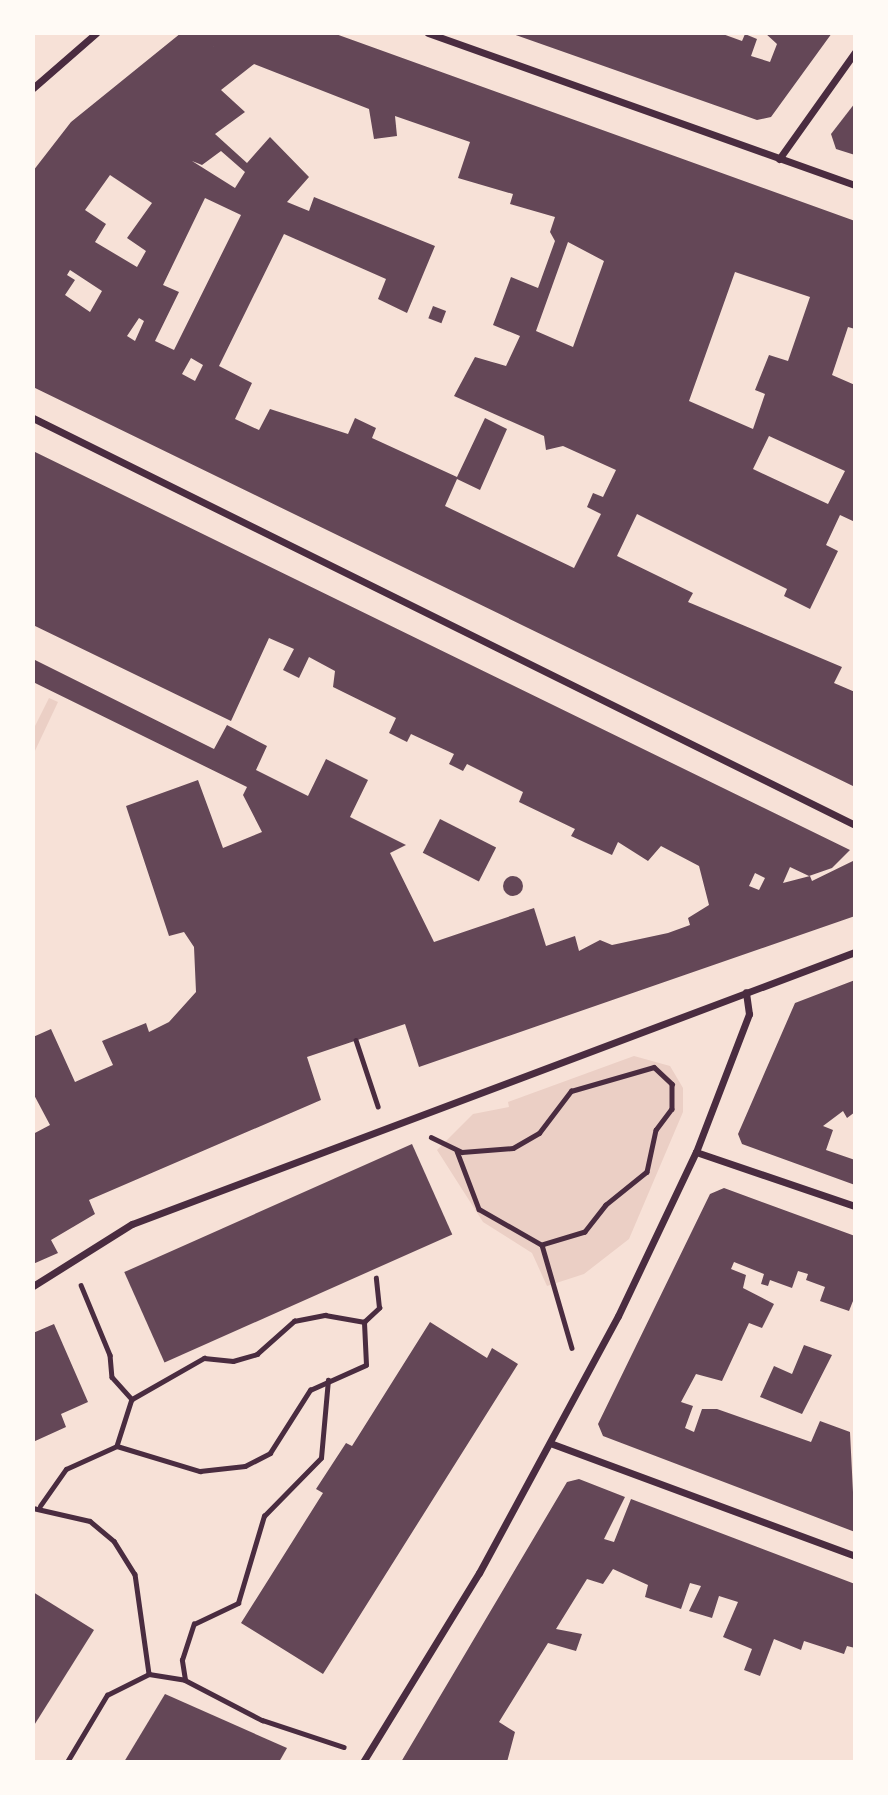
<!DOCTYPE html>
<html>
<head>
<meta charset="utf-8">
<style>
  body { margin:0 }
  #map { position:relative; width:888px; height:1795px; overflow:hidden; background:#f7e1d7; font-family:"Asap Condensed",sans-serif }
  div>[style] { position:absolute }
  .green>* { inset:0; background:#ebcfc5 }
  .building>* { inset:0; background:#644757; transform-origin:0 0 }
  .round { border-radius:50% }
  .path>* { height:4.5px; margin:-2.25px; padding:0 2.25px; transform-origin:2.25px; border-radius:2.25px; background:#4a2c40 }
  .minor>* { height:7px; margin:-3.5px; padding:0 3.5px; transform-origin:3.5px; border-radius:3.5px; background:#4a2c40 }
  span { translate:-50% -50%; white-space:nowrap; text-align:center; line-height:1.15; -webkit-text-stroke:7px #fffaf5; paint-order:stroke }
  .frame { position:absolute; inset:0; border:35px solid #fffaf5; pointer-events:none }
</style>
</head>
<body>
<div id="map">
  <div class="green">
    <i style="clip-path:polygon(49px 698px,58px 702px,33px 755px,33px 730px)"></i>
    <i style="clip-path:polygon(634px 1056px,670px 1066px,683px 1088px,683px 1112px,629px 1239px,584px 1274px,547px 1286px,532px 1253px,483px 1222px,437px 1150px,473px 1114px,509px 1107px,508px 1102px)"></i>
  </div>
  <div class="building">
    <i style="clip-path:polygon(evenodd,181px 33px,333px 33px,855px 221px,855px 329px,848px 327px,832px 375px,855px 385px,855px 522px,840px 515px,826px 545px,838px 551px,810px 609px,784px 596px,787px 589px,637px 514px,617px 556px,693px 593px,688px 602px,842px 667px,834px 683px,855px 692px,855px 787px,33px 387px,33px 171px,71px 122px,181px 33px,254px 64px,369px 109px,374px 139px,397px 136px,395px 116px,470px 142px,458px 178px,513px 194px,510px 204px,555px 217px,550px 232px,555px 241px,538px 288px,511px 277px,493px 325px,520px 336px,506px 366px,475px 357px,454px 396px,544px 436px,546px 450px,563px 446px,616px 470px,603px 497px,593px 493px,587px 507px,601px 514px,574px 568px,445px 506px,457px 479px,480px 490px,507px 429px,485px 418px,457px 477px,372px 438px,376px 428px,355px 418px,348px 434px,270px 409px,259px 430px,235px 419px,252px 383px,219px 366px,284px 234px,386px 279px,378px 299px,407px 313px,435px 246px,314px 197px,309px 211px,287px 202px,309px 177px,270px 137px,247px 163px,215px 134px,245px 112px,221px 90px,254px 64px,181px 33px,221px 151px,245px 172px,235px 188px,192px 161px,202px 165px,221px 151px,181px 33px,110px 175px,152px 203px,127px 238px,146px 251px,137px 267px,95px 242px,106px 224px,85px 210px,110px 175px,181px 33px,205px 198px,241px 215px,174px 350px,155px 341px,179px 292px,163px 285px,205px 198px,181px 33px,568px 242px,604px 261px,573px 347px,536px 331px,568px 242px,181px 33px,70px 270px,102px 291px,90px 312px,65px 295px,75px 280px,67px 275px,70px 270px,181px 33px,735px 272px,810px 297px,788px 361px,769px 355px,755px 390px,765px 394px,753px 429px,689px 401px,735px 272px,181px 33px,139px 318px,144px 321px,135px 341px,127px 336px,139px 318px,181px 33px,191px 358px,203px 365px,195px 381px,182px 374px,191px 358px,181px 33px,769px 436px,845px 471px,828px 504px,753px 469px,769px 436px)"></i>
    <i style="clip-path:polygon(510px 33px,720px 33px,742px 41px,745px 34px,757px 39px,751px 56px,770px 62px,777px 44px,765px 33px,832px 33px,771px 117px,757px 120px)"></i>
    <i style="clip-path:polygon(855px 103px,855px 155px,836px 149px,831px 134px)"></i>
    <i style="left:433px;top:306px;width:14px;height:13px;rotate:21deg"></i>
    <i style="clip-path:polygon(evenodd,33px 451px,850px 850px,832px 868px,809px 876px,790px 867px,783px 883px,810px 876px,812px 881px,855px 860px,855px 916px,419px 1067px,405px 1024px,307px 1057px,321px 1100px,89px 1200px,95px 1214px,51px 1240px,58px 1253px,33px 1264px,33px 1134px,50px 1125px,33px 1093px,33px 1037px,51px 1029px,75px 1082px,113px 1065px,102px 1041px,146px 1023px,149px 1032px,169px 1022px,196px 992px,194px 947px,184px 932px,169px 936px,126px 806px,198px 780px,223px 848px,262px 832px,243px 795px,247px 787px,33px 682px,33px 659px,214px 749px,227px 725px,267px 746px,256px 770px,308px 796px,326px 759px,368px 780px,350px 817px,406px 845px,390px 853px,434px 942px,534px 908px,546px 946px,575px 936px,579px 951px,600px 940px,612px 945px,668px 933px,690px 925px,688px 918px,709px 905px,699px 866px,661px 846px,648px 861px,618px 842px,612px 855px,571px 836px,575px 829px,519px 802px,523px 792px,467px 764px,463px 771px,449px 764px,454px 754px,411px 734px,407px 742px,389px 733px,396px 718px,333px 687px,335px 671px,309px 657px,299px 678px,283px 670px,294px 649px,269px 638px,231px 721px,33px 625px,33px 451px,755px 873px,765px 878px,759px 890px,749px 886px,755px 873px)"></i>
    <i style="left:440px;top:819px;width:63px;height:38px;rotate:27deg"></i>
    <i class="round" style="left:503px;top:876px;width:20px;height:20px"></i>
    <i style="clip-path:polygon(855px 980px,855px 1112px,847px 1118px,843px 1111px,823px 1126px,833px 1130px,826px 1150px,855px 1160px,855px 1185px,742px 1144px,738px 1134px,795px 1003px)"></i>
    <i style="left:412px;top:1144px;width:99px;height:315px;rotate:66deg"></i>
    <i style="clip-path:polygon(724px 1188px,855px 1236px,855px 1296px,849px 1311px,820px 1301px,825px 1287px,806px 1280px,808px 1274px,798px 1271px,792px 1288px,770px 1280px,768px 1286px,761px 1284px,764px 1274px,734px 1262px,731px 1269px,746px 1275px,743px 1288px,774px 1304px,762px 1328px,749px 1323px,722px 1381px,696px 1374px,681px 1402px,693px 1406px,685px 1428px,694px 1432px,702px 1409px,717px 1409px,811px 1442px,820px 1421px,850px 1432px,855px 1532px,603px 1436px,598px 1424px,710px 1194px)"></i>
    <i style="clip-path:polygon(430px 1322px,487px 1358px,492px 1348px,518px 1364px,323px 1674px,241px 1623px,323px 1493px,316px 1489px,346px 1443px,352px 1446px)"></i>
    <i style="clip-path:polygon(54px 1324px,88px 1402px,61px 1414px,66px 1427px,33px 1442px,33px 1333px)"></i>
    <i style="clip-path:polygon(804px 1345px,832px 1355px,802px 1414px,760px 1397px,774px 1366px,792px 1374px)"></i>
    <i style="clip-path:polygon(579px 1479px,625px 1497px,604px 1539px,614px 1542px,631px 1499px,855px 1584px,855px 1648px,847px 1646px,844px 1654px,804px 1641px,801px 1650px,774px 1639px,760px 1676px,744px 1670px,752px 1649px,723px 1637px,738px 1602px,719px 1596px,712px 1618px,689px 1611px,701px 1586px,690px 1583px,681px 1609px,645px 1597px,648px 1585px,613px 1569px,603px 1584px,587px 1579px,556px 1629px,582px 1634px,576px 1651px,548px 1643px,499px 1722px,515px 1732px,507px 1762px,401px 1762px,567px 1482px)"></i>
    <i style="clip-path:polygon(33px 1592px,94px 1630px,33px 1727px)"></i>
    <i style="clip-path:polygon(165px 1694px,287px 1748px,279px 1762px,124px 1762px)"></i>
  </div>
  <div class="path">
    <i style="left:356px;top:1040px;width:70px;rotate:71.6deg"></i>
    <i style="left:431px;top:1137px;width:34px;rotate:26deg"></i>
    <i style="left:462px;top:1152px;width:51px;rotate:-4.5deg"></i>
    <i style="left:513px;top:1148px;width:30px;rotate:-30deg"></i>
    <i style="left:539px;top:1133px;width:53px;rotate:-52.7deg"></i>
    <i style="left:571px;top:1091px;width:86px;rotate:-16.1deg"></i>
    <i style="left:654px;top:1067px;width:25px;rotate:43deg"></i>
    <i style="left:672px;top:1084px;width:25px;rotate:90deg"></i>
    <i style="left:672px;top:1109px;width:26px;rotate:127deg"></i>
    <i style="left:656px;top:1130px;width:43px;rotate:102.1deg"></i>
    <i style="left:647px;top:1172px;width:53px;rotate:141.2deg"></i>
    <i style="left:606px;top:1205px;width:34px;rotate:128deg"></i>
    <i style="left:585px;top:1232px;width:45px;rotate:163.2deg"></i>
    <i style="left:542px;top:1245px;width:107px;rotate:73.8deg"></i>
    <i style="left:457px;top:1151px;width:62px;rotate:69.2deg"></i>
    <i style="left:479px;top:1209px;width:73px;rotate:29.7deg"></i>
    <i style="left:81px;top:1285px;width:76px;rotate:67.5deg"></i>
    <i style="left:110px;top:1355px;width:22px;rotate:85deg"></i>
    <i style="left:112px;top:1377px;width:30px;rotate:48deg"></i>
    <i style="left:132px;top:1399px;width:49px;rotate:107.7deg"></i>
    <i style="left:132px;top:1399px;width:83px;rotate:-29.7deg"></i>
    <i style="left:204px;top:1358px;width:29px;rotate:6deg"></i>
    <i style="left:233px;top:1361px;width:25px;rotate:-16deg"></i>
    <i style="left:257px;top:1354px;width:50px;rotate:-41.7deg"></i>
    <i style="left:294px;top:1321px;width:32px;rotate:-11deg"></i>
    <i style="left:325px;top:1315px;width:40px;rotate:10deg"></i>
    <i style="left:364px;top:1322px;width:21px;rotate:-43deg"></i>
    <i style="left:379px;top:1308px;width:30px;rotate:-96deg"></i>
    <i style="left:40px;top:1506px;width:45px;rotate:-54.9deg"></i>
    <i style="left:66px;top:1469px;width:56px;rotate:-24.3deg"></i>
    <i style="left:117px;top:1446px;width:87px;rotate:16.8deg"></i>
    <i style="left:200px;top:1471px;width:45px;rotate:-6.3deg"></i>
    <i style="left:245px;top:1466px;width:28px;rotate:-27deg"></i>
    <i style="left:270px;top:1453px;width:75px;rotate:-57.6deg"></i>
    <i style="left:310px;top:1390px;width:61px;rotate:-24.1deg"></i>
    <i style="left:366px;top:1365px;width:43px;rotate:-92.7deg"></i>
    <i style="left:33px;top:1508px;width:58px;rotate:12.8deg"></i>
    <i style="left:90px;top:1521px;width:31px;rotate:40deg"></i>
    <i style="left:114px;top:1541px;width:39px;rotate:58deg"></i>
    <i style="left:135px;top:1574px;width:101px;rotate:82deg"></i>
    <i style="left:185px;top:1680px;width:20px;rotate:-99deg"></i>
    <i style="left:182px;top:1660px;width:38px;rotate:-72deg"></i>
    <i style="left:194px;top:1624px;width:49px;rotate:-25.5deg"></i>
    <i style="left:238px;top:1603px;width:91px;rotate:-73.4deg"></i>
    <i style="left:264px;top:1516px;width:81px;rotate:-45.5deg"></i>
    <i style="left:321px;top:1458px;width:78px;rotate:-84.9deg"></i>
    <i style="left:67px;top:1762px;width:78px;rotate:-59.2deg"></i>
    <i style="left:107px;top:1695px;width:47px;rotate:-26.6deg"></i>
    <i style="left:149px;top:1674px;width:36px;rotate:9deg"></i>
    <i style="left:185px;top:1680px;width:87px;rotate:27.5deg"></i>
    <i style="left:262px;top:1720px;width:86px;rotate:18.2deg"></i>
  </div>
  <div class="minor">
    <i style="left:428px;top:33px;width:453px;rotate:19.6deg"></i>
    <i style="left:33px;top:88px;width:84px;rotate:-41.1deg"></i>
    <i style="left:779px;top:159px;width:131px;rotate:-54.6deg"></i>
    <i style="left:33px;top:418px;width:917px;rotate:26.34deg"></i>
    <i style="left:696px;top:1152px;width:168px;rotate:18.8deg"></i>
    <i style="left:33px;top:1286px;width:117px;rotate:-32.1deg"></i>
    <i style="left:132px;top:1224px;width:772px;rotate:-20.62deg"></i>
    <i style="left:550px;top:1443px;width:325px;rotate:20.3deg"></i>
    <i style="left:363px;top:1762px;width:222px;rotate:-58.5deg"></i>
    <i style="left:479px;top:1573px;width:292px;rotate:-61.6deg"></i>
    <i style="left:618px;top:1316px;width:182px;rotate:-64.6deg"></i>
    <i style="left:696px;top:1152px;width:148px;rotate:-69deg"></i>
    <i style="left:749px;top:1014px;width:22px;rotate:-98deg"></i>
  </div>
  <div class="frame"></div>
</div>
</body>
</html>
